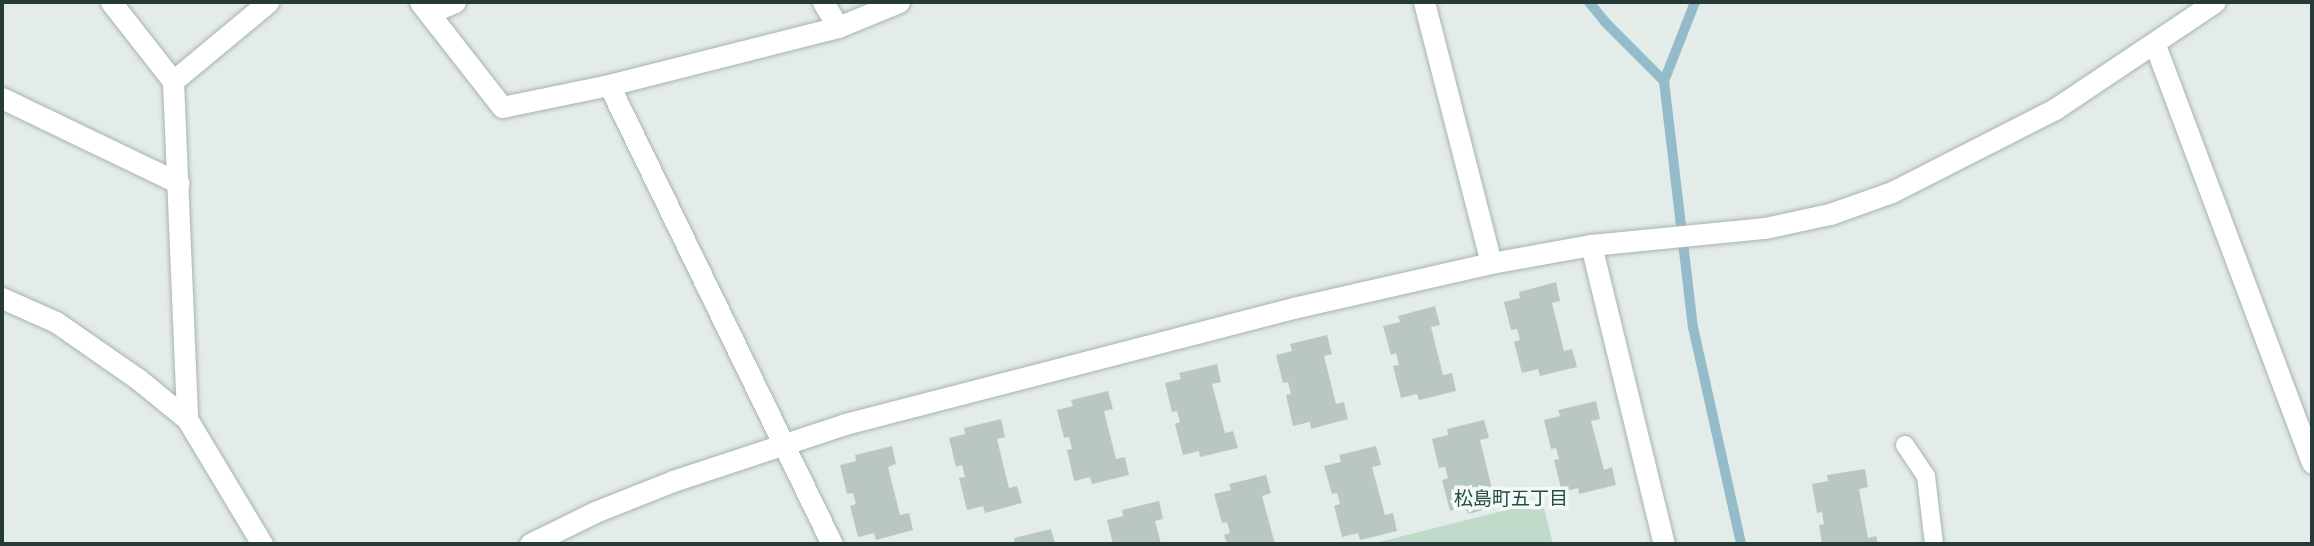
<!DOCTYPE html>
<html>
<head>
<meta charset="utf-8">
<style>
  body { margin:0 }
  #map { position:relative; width:2314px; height:546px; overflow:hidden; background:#e4ece9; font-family:"Titillium Web","Noto Sans JP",sans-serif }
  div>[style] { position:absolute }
  .green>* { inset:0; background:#c0daca }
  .stream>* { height:10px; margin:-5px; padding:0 5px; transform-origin:5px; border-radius:5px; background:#93bbca }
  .building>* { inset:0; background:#bac6c3 }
  .roads { filter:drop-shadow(0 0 2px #a7b3b0) drop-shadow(0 0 2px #a7b3b0) }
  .lane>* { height:18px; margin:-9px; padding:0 9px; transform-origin:9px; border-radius:9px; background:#fff }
  .street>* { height:21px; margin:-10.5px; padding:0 10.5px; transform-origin:10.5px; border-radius:10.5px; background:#fff }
  .secondary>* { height:21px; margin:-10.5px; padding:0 10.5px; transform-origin:10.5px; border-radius:10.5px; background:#fff }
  span { translate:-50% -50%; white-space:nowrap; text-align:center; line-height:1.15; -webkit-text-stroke:7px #f4f9f7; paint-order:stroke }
  .neighbourhood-label { font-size:19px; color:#244b46 }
  .frame { position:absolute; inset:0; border:4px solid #263b38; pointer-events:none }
</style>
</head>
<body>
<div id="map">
  <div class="green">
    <i style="clip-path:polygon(1542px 501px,1553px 544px,1371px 544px)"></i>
  </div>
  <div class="stream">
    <i style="left:1589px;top:2px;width:26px;rotate:51deg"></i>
    <i style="left:1605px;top:22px;width:83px;rotate:45deg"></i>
    <i style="left:1695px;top:2px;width:85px;rotate:111.4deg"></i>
    <i style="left:1664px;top:81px;width:248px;rotate:83.3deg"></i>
    <i style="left:1693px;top:327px;width:222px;rotate:77.5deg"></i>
  </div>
  <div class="building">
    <i style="clip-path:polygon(1556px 282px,1560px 301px,1552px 303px,1564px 351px,1572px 349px,1577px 367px,1540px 376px,1538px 369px,1522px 373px,1514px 342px,1520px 340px,1517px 329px,1511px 330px,1504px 302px,1520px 298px,1519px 292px)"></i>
    <i style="clip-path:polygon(1435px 306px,1440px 325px,1431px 327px,1443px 375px,1452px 373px,1456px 391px,1419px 400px,1417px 394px,1401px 398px,1393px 366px,1399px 365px,1396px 353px,1391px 355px,1383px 326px,1400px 322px,1398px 316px)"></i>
    <i style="clip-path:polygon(1327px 335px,1332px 354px,1324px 356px,1336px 404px,1344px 402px,1348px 419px,1311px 429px,1310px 422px,1293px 426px,1286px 395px,1291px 394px,1288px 382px,1283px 383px,1276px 355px,1292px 351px,1290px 344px)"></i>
    <i style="clip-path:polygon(1217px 364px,1221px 382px,1212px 384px,1225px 433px,1233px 431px,1238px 448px,1200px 457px,1199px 451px,1183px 455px,1175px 424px,1180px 422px,1177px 411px,1172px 412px,1165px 383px,1181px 379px,1179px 373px)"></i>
    <i style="clip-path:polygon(1108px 391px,1113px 409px,1104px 411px,1116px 459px,1125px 457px,1129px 475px,1092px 484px,1090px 477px,1074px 481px,1067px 450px,1072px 449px,1069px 437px,1064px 438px,1057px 410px,1073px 406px,1071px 400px)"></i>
    <i style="clip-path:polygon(1596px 401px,1600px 419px,1591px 421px,1604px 470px,1612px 467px,1616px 485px,1579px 494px,1578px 488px,1562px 492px,1554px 460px,1559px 459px,1556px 448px,1551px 449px,1544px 420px,1560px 416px,1558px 410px)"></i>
    <i style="clip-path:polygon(1001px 419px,1005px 437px,997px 439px,1009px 488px,1017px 486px,1022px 503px,985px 513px,983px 506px,967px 510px,959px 478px,965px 477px,962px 465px,956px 467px,949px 438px,965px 434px,964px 428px)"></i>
    <i style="clip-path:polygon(1484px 420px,1489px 438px,1480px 440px,1492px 489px,1501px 487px,1505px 504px,1468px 514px,1466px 507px,1450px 511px,1442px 480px,1448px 478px,1445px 467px,1439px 468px,1432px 439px,1448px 435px,1447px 429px)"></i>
    <i style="clip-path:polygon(892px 446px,896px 464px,888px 467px,900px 515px,909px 513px,913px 530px,876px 540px,874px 533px,858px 537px,850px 506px,856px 504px,853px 493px,847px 494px,840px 465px,856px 461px,855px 455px)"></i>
    <i style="clip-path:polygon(1376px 446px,1381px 465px,1372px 467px,1385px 515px,1393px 513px,1397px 531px,1360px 540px,1358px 533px,1342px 537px,1334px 506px,1340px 504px,1337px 493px,1332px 494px,1324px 466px,1341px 462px,1339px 455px)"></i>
    <i style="clip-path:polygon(1865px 469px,1868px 487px,1859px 489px,1868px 538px,1876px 536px,1878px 544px,1822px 544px,1819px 525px,1824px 524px,1822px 512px,1817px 513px,1812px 484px,1828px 481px,1827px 475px)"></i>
    <i style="clip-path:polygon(1266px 475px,1271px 493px,1262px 496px,1275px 544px,1227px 544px,1224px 535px,1230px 533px,1227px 522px,1222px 523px,1214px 494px,1231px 490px,1229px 484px)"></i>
    <i style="clip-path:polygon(1159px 501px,1163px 519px,1155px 521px,1161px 544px,1113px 544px,1107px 520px,1123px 516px,1122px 510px)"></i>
    <i style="clip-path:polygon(1051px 529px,1055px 544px,1015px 544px,1014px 538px)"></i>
  </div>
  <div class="roads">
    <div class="lane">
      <i style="left:1905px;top:445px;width:37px;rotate:56deg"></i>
      <i style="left:1926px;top:476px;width:68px;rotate:83.3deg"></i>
    </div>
    <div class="street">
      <i style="left:111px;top:2px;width:100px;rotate:51.9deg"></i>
      <i style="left:173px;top:81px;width:338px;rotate:87.6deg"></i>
      <i style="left:420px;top:2px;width:133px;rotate:52deg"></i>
      <i style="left:502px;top:107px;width:109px;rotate:-11.6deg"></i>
      <i style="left:609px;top:85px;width:236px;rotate:-14.2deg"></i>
      <i style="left:838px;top:27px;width:66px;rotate:-22.3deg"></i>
      <i style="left:823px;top:2px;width:29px;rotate:59deg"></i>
      <i style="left:1424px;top:2px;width:269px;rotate:75.6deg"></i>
      <i style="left:429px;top:13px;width:28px;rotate:-23deg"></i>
      <i style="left:2155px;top:45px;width:446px;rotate:69.4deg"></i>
      <i style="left:173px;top:81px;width:124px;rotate:-39.7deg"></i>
      <i style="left:609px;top:85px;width:510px;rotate:64.09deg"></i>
      <i style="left:2px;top:98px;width:196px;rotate:25.7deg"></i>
      <i style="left:1591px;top:245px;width:308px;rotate:76.3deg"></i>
    </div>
    <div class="secondary">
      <i style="left:2px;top:298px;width:59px;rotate:24deg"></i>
      <i style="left:56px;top:322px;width:100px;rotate:34.8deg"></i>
      <i style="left:138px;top:379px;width:63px;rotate:39.2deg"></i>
      <i style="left:187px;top:419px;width:146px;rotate:59deg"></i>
      <i style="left:530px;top:544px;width:72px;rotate:-26.2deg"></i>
      <i style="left:595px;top:512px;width:84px;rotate:-21.7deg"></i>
      <i style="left:673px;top:481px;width:181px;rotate:-18.3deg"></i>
      <i style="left:845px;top:424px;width:463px;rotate:-14.5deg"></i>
      <i style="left:1293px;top:308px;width:203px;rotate:-12.8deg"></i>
      <i style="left:1491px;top:263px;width:102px;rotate:-10.2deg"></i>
      <i style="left:1591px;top:245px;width:175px;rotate:-5.6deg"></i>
      <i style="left:1765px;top:228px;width:66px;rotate:-12.2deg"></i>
      <i style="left:1830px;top:214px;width:66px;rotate:-19.5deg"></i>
      <i style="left:1892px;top:192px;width:183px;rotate:-27deg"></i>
      <i style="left:2055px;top:109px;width:192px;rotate:-33.8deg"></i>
    </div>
  </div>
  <div class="neighbourhood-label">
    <span style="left:1511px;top:498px">松島町五丁目</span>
  </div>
  <div class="frame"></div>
</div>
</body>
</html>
